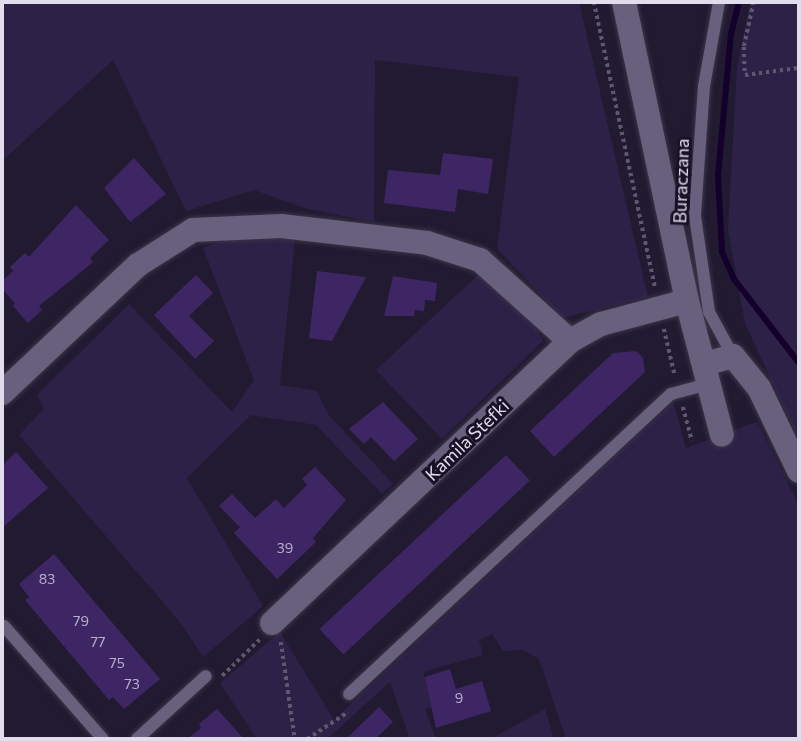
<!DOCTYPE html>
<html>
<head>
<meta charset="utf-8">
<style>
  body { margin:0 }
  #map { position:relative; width:801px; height:741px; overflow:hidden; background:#221a31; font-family:Commissioner,sans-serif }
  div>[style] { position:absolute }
  .green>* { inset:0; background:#2e2147 }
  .stream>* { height:6px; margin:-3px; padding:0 3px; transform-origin:3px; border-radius:3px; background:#13002b }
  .building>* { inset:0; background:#3e2665; transform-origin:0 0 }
  .path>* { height:3.5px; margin-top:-1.75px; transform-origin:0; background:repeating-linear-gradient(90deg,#5f586d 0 3.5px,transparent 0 7px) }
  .roads { filter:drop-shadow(0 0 2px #3a3548) drop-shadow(0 0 2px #3a3548) }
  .service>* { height:12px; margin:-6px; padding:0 6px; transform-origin:6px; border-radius:6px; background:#68607c }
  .minor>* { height:24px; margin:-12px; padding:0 12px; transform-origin:12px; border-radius:12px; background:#68607c }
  span { translate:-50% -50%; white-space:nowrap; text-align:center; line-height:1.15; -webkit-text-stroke:6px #181127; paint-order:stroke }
  .number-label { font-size:14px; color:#b8afcb }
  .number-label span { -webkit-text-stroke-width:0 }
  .street-label { font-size:18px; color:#e1dded }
  .frame { position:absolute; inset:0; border:4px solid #e1dded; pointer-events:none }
</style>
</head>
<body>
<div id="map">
  <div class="green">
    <i style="clip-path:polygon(2px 2px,579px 2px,648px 297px,563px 318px,497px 249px,519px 77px,375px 60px,374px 222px,308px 209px,254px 190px,186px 211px,113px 60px,2px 161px)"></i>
    <i style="clip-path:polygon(750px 2px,799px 2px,799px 441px,745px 323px,728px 229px,737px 67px)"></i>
    <i style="clip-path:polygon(269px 237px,295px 240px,280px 385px,317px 391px,328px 414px,393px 484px,382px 494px,316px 425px,251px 415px,187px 478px,263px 606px,203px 657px,180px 622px,19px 435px,44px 409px,37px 395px,129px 304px,232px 412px,254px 380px,203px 248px,221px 241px)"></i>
    <i style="clip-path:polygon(478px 275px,530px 318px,543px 341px,442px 439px,376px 370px)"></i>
    <i style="clip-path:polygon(673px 402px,686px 448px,757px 422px,799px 505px,799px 739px,566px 739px,539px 659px,523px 650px,503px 651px,492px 634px,479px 640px,483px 655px,423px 672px,434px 707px,425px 709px,436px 739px,410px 739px,390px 682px,327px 739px,257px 739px,220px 683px,280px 632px,334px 720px)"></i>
    <i style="clip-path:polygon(545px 709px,554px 739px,484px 739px,496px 736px)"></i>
  </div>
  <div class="stream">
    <i style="left:739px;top:2px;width:32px;rotate:104deg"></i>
    <i style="left:731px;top:33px;width:145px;rotate:95.2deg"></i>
    <i style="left:718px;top:177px;width:75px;rotate:86.9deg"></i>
    <i style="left:722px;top:252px;width:30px;rotate:66deg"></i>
    <i style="left:734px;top:279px;width:106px;rotate:52.3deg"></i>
  </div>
  <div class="building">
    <i style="clip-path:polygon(443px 153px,493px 159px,488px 194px,458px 189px,455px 212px,384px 203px,388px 170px,440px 175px)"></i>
    <i style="clip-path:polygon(134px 158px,166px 194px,130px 222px,104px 188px)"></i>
    <i style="clip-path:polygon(76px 205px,109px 240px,90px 258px,93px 262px,39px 306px,42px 310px,28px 323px,13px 306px,15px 303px,2px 289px,2px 281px,13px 271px,10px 267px,25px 253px,29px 257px)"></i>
    <i style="clip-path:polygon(317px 271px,366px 277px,332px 341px,309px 338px)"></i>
    <i style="clip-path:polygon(196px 275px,213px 293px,189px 316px,214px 341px,195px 359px,154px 315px)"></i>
    <i style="clip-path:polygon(393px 276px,437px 283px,435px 301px,425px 300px,424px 311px,415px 310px,414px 316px,384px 316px)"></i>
    <i style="clip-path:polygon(636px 351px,643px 358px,645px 372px,554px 457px,530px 431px,613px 353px)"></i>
    <i style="clip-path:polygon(383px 402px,418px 439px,394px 461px,371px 437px,364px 444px,349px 429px)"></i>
    <i style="clip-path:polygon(16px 452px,48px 488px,2px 528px,2px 466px)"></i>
    <i style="left:506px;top:455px;width:35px;height:255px;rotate:47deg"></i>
    <i style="clip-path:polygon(315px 467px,346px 500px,313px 538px,316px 542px,277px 579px,234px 533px,240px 527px,219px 506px,232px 494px,255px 518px,276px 499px,284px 508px,307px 485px,302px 479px)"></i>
    <i style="clip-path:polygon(54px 554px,160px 679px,124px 709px,113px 697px,109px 700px,25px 600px,29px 597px,19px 584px)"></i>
    <i style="clip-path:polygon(450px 669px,456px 689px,482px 681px,491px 711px,436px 728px,425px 677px)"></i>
    <i style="clip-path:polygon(379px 707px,393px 722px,375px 739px,346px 739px)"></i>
    <i style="clip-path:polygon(217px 709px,244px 739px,187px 739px,201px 728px,199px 724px)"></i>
  </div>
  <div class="path">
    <i style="left:594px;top:2px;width:291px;rotate:77.9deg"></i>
    <i style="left:754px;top:2px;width:46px;rotate:102.5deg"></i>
    <i style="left:744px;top:47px;width:28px;rotate:88deg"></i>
    <i style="left:745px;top:75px;width:54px;rotate:-7.4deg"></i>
    <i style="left:664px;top:329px;width:48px;rotate:76.8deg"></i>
    <i style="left:683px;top:407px;width:35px;rotate:75deg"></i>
    <i style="left:281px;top:642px;width:98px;rotate:81.8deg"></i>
    <i style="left:222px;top:676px;width:52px;rotate:-44.2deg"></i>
    <i style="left:307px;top:739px;width:49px;rotate:-33.4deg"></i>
  </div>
  <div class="roads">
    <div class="service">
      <i style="left:719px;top:2px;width:85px;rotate:100.1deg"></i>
      <i style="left:704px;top:86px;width:130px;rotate:94deg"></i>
      <i style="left:695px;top:216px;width:97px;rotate:81.7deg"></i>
      <i style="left:709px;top:312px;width:50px;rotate:61.4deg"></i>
      <i style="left:4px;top:626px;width:150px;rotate:48.8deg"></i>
      <i style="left:349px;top:694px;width:440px;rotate:-43deg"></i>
      <i style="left:671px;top:394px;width:38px;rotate:-15deg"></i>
      <i style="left:137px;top:739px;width:93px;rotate:-42.4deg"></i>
    </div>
    <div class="minor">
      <i style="left:624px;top:2px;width:306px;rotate:78.1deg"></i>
      <i style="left:687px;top:301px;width:138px;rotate:75.4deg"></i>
      <i style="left:704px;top:364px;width:30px;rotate:-15deg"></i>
      <i style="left:733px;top:356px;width:41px;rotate:50.9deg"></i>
      <i style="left:759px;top:388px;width:92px;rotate:64.3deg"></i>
      <i style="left:2px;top:393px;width:187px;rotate:-43.3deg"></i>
      <i style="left:138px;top:265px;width:65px;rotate:-32.5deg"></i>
      <i style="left:193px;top:230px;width:88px;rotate:-2.6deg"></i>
      <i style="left:281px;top:226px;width:147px;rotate:6.6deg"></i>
      <i style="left:427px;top:243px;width:56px;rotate:17.8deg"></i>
      <i style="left:480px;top:260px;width:121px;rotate:42deg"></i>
      <i style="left:272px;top:623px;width:410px;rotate:-43.4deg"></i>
      <i style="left:570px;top:341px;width:35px;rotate:-29deg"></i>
      <i style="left:601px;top:324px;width:89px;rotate:-15deg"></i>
    </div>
  </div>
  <div class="number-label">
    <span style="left:285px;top:548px">39</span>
    <span style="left:47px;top:579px">83</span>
    <span style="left:81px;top:621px">79</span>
    <span style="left:98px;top:642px">77</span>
    <span style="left:117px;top:663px">75</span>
    <span style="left:132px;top:684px">73</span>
    <span style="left:459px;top:698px">9</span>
  </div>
  <div class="street-label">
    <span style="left:681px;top:181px;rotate:-88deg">Buraczana</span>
    <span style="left:467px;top:440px;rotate:-44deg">Kamila Stefki</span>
  </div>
  <div class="frame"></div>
</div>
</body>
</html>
